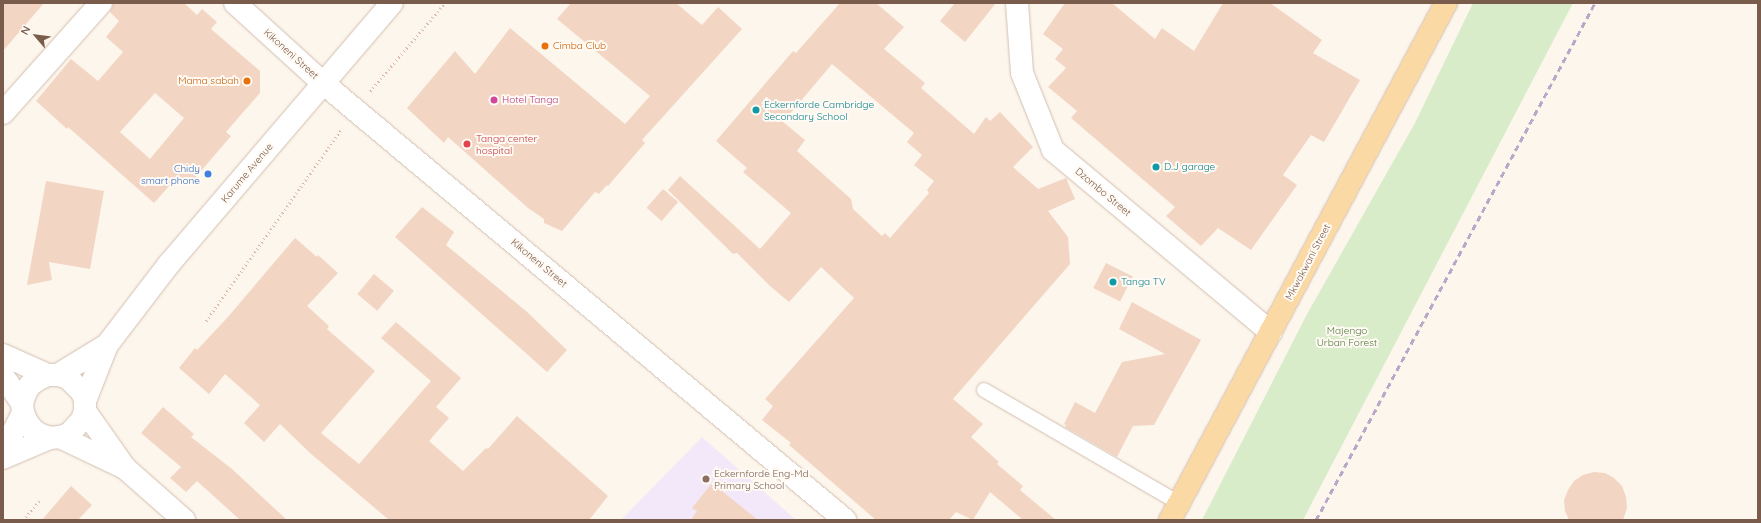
<!DOCTYPE html>
<html>
<head>
<meta charset="utf-8">
<style>
  body { margin:0 }
  #map { position:relative; width:1761px; height:523px; overflow:hidden; background:#fdf6ec; font-family:Quicksand,sans-serif }
  div>[style] { position:absolute }
  .education>* { inset:0; background:#f3e8fa }
  .green>* { inset:0; background:#d8ecc9 }
  .building>* { inset:0; background:#f3d5c3; transform-origin:0 0 }
  .path>* { height:2.5px; margin-top:-1.25px; transform-origin:0; background:repeating-linear-gradient(90deg,#d9b8a5 0 1px,transparent 0 4px) }
  .roads { filter:drop-shadow(0 0 1px #d1beb0) drop-shadow(0 0 1px #d1beb0) }
  .lane>* { height:14px; margin:-7px; padding:0 7px; transform-origin:7px; border-radius:7px; background:#fff }
  .street>* { height:22px; margin:-11px; padding:0 11px; transform-origin:11px; border-radius:11px; background:#fff }
  .secondary>* { height:22px; margin:-11px; padding:0 11px; transform-origin:11px; border-radius:11px; background:#fff }
  .primary>* { height:22px; margin:-11px; padding:0 11px; transform-origin:11px; border-radius:11px; background:#fbd9a5 }
  .rail>* { height:3px; margin-top:-1.5px; transform-origin:0; background:repeating-linear-gradient(90deg,#b9a8c9 0 6px,transparent 0 10px) }
  .dots>* { width:11px; height:11px; translate:-50% -50%; box-sizing:border-box; border:2px solid #fffaf3; border-radius:50% }
  span { translate:-50% -50%; white-space:nowrap; text-align:center; line-height:1.15; -webkit-text-stroke:4px #fffaf3; paint-order:stroke }
  .food-label { font-size:10px; color:#c56008 }
  .left { translate:0 -50%; text-align:left }
  .right { translate:-100% -50%; text-align:right }
  .street-label { font-size:10px; color:#7a5c4d }
  .hotel-label { font-size:10px; color:#b23c85 }
  .culture-label { font-size:10px; color:#0d838f }
  .health-label { font-size:10px; color:#be3a42 }
  .shop-label { font-size:10px; color:#366cbe }
  .park-label { font-size:10px; color:#537a41 }
  .education-label { font-size:10px; color:#785e54 }
  .frame { position:absolute; inset:0; border:4px solid #7a5c4d; pointer-events:none }
  .north { position:absolute; left:16px; top:16px; width:40px; height:40px; -webkit-text-stroke:3px #fffaf3; paint-order:stroke; rotate:298deg; font-size:11px; font-weight:700; line-height:16px; text-align:center; color:#7a5c4d }
  .north::after { content:''; display:block; margin:auto; width:14px; height:18px; background:#7a5c4d; clip-path:polygon(50% 0,100% 100%,50% 72%,0 100%) }
</style>
</head>
<body>
<div id="map">
  <div class="education">
    <i style="clip-path:polygon(702px 437px,796px 520px,621px 520px)"></i>
  </div>
  <div class="green">
    <i style="clip-path:polygon(1473px 3px,1573px 3px,1303px 520px,1202px 520px,1306px 316px,1415px 123px)"></i>
  </div>
  <div class="building">
    <i style="clip-path:polygon(3px 3px,44px 3px,3px 51px)"></i>
    <i style="clip-path:polygon(evenodd,113px 3px,184px 3px,197px 15px,202px 9px,217px 22px,211px 29px,260px 71px,260px 93px,226px 132px,231px 136px,189px 185px,178px 176px,154px 203px,68px 127px,67px 129px,36px 101px,71px 59px,98px 81px,123px 52px,106px 37px,119px 21px,110px 12px,113px 3px,155px 93px,184px 118px,150px 159px,120px 132px,155px 93px)"></i>
    <i style="clip-path:polygon(571px 3px,676px 3px,702px 25px,718px 7px,742px 29px,642px 140px,645px 143px,608px 186px,607px 185px,599px 194px,595px 192px,562px 231px,544px 223px,544px 219px,528px 208px,448px 137px,444px 143px,407px 108px,455px 51px,475px 74px,510px 28px,625px 124px,650px 96px,557px 19px)"></i>
    <i style="clip-path:polygon(evenodd,840px 3px,876px 3px,904px 27px,884px 49px,925px 83px,921px 88px,974px 134px,986px 117px,990px 121px,1000px 112px,1033px 147px,1013px 167px,1038px 189px,1066px 178px,1075px 199px,1048px 211px,1068px 237px,1070px 264px,953px 399px,983px 424px,971px 437px,999px 462px,997px 464px,1023px 486px,1020px 490px,1056px 520px,1023px 520px,990px 492px,973px 520px,956px 512px,949px 520px,876px 520px,789px 445px,791px 443px,762px 420px,773px 406px,765px 399px,854px 298px,821px 267px,789px 302px,770px 286px,737px 253px,733px 254px,668px 190px,680px 176px,760px 249px,791px 213px,743px 172px,747px 168px,716px 141px,793px 51px,796px 53px,840px 3px,832px 64px,914px 133px,907px 142px,922px 155px,914px 165px,934px 181px,927px 190px,929px 193px,890px 238px,885px 233px,882px 236px,853px 209px,851px 199px,797px 151px,805px 140px,783px 122px,832px 64px)"></i>
    <i style="clip-path:polygon(955px 3px,996px 3px,965px 42px,940px 21px)"></i>
    <i style="clip-path:polygon(1065px 3px,1112px 3px,1155px 39px,1162px 28px,1194px 51px,1223px 3px,1270px 3px,1322px 40px,1313px 53px,1360px 80px,1324px 142px,1311px 135px,1283px 175px,1297px 185px,1251px 250px,1218px 228px,1201px 246px,1166px 216px,1175px 207px,1071px 118px,1077px 111px,1048px 87px,1066px 68px,1055px 59px,1063px 49px,1043px 34px)"></i>
    <i style="clip-path:polygon(46px 181px,104px 191px,90px 269px,49px 262px,52px 280px,27px 285px)"></i>
    <i style="left:663px;top:189px;width:20px;height:25px;rotate:41deg"></i>
    <i style="clip-path:polygon(422px 207px,454px 232px,446px 245px,526px 311px,567px 350px,547px 372px,395px 237px)"></i>
    <i style="clip-path:polygon(295px 238px,317px 257px,318px 255px,338px 273px,307px 306px,329px 326px,327px 329px,375px 371px,321px 433px,359px 464px,431px 381px,381px 338px,396px 322px,461px 378px,436px 407px,449px 418px,429px 441px,463px 471px,486px 448px,488px 449px,517px 416px,608px 496px,589px 520px,389px 520px,310px 453px,280px 424px,264px 442px,244px 423px,260px 405px,225px 374px,209px 394px,179px 368px,195px 348px,197px 350px,227px 318px)"></i>
    <i style="left:1106px;top:263px;width:30px;height:28px;rotate:27deg"></i>
    <i style="left:374px;top:274px;width:26px;height:26px;rotate:40deg"></i>
    <i style="clip-path:polygon(1132px 302px,1201px 340px,1154px 425px,1133px 426px,1117px 457px,1065px 427px,1066px 425px,1064px 424px,1075px 402px,1095px 413px,1122px 362px,1165px 354px,1119px 329px)"></i>
    <i style="clip-path:polygon(163px 407px,194px 434px,191px 437px,232px 469px,287px 520px,240px 520px,197px 481px,186px 492px,170px 478px,181px 467px,141px 433px)"></i>
    <i style="clip-path:polygon(1594px 472px,1605px 473px,1614px 478px,1622px 486px,1626px 497px,1627px 508px,1623px 520px,1569px 520px,1565px 511px,1564px 500px,1568px 490px,1574px 481px,1583px 475px)"></i>
    <i style="clip-path:polygon(712px 483px,758px 520px,691px 520px,697px 511px,692px 508px)"></i>
    <i style="clip-path:polygon(71px 486px,92px 505px,78px 520px,42px 520px)"></i>
  </div>
  <div class="path">
    <i style="left:370px;top:91px;width:116px;rotate:-49.6deg"></i>
    <i style="left:206px;top:321px;width:236px;rotate:-54.8deg"></i>
    <i style="left:23px;top:520px;width:25px;rotate:-50deg"></i>
  </div>
  <div class="roads">
    <div class="lane">
      <i style="left:984px;top:390px;width:225px;rotate:30.1deg"></i>
    </div>
    <div class="street">
      <i style="left:235px;top:3px;width:119px;rotate:42.3deg"></i>
      <i style="left:323px;top:83px;width:681px;rotate:39.93deg"></i>
      <i style="left:1017px;top:3px;width:70px;rotate:85.9deg"></i>
      <i style="left:1022px;top:73px;width:83px;rotate:68.1deg"></i>
      <i style="left:1053px;top:150px;width:284px;rotate:39.9deg"></i>
      <i style="left:3px;top:113px;width:147px;rotate:-48.3deg"></i>
    </div>
    <div class="secondary">
      <i style="left:3px;top:355px;width:49px;rotate:24deg"></i>
      <i style="left:58px;top:375px;width:57px;rotate:-31.5deg"></i>
      <i style="left:3px;top:376px;width:33px;rotate:55deg"></i>
      <i style="left:85px;top:401px;width:60px;rotate:-68.6deg"></i>
      <i style="left:107px;top:345px;width:102px;rotate:-52.6deg"></i>
      <i style="left:169px;top:264px;width:343px;rotate:-49.5deg"></i>
      <i style="left:85px;top:411px;width:70px;rotate:54.9deg"></i>
      <i style="left:125px;top:468px;width:79px;rotate:41.4deg"></i>
      <i style="left:60px;top:437px;width:9px;rotate:-18deg"></i>
      <i style="left:69px;top:434px;width:19px;rotate:-47deg"></i>
      <i style="left:82px;top:420px;width:9px;rotate:-72deg"></i>
      <i style="left:85px;top:411px;width:10px;rotate:-90deg"></i>
      <i style="left:85px;top:401px;width:9px;rotate:-108deg"></i>
      <i style="left:82px;top:392px;width:20px;rotate:-135deg"></i>
      <i style="left:68px;top:378px;width:10px;rotate:-163deg"></i>
      <i style="left:58px;top:375px;width:10px;rotate:180deg"></i>
      <i style="left:48px;top:375px;width:10px;rotate:156deg"></i>
      <i style="left:39px;top:379px;width:11px;rotate:146deg"></i>
      <i style="left:30px;top:385px;width:10px;rotate:119deg"></i>
      <i style="left:25px;top:394px;width:9px;rotate:108deg"></i>
      <i style="left:22px;top:403px;width:10px;rotate:84deg"></i>
      <i style="left:23px;top:413px;width:10px;rotate:66deg"></i>
      <i style="left:27px;top:422px;width:10px;rotate:53deg"></i>
      <i style="left:33px;top:430px;width:9px;rotate:32deg"></i>
      <i style="left:41px;top:435px;width:9px;rotate:18deg"></i>
      <i style="left:50px;top:438px;width:10px;rotate:-6deg"></i>
      <i style="left:60px;top:437px;width:72px;rotate:25.5deg"></i>
      <i style="left:3px;top:452px;width:44px;rotate:-62.9deg"></i>
      <i style="left:3px;top:458px;width:51px;rotate:-23.1deg"></i>
    </div>
    <div class="primary">
      <i style="left:1170px;top:520px;width:586px;rotate:-61.9deg"></i>
    </div>
  </div>
  <div class="rail">
    <i style="left:1316px;top:520px;width:587px;rotate:-61.65deg"></i>
  </div>
  <div class="dots">
    <i style="left:545px;top:46px;background:#e8710a"></i>
    <i style="left:247px;top:81px;background:#e8710a"></i>
    <i style="left:494px;top:100px;background:#d1479c"></i>
    <i style="left:756px;top:110px;background:#0f9aa8"></i>
    <i style="left:467px;top:144px;background:#e0444e"></i>
    <i style="left:1156px;top:167px;background:#0f9aa8"></i>
    <i style="left:208px;top:174px;background:#3f7fe0"></i>
    <i style="left:1113px;top:282px;background:#0f9aa8"></i>
    <i style="left:706px;top:479px;background:#8d6e63"></i>
  </div>
  <div class="food-label">
    <span class="left" style="left:553px;top:46px">Cimba Club</span>
    <span class="right" style="left:239px;top:81px">Mama sabah</span>
  </div>
  <div class="street-label">
    <span style="left:291px;top:54px;rotate:42deg">Kikoneni Street</span>
    <span style="left:247px;top:173px;rotate:-50deg">Karume Avenue</span>
    <span style="left:1103px;top:192px;rotate:40deg">Dzombo Street</span>
    <span style="left:1308px;top:262px;rotate:-62deg">Mkwakwani Street</span>
    <span style="left:539px;top:263px;rotate:40deg">Kikoneni Street</span>
  </div>
  <div class="hotel-label">
    <span class="left" style="left:502px;top:100px">Hotel Tanga</span>
  </div>
  <div class="culture-label">
    <span class="left" style="left:764px;top:110px">Eckernforde Cambridge<br>Secondary School</span>
    <span class="left" style="left:1164px;top:167px">D.J garage</span>
    <span class="left" style="left:1121px;top:282px">Tanga TV</span>
  </div>
  <div class="health-label">
    <span class="left" style="left:476px;top:144px">Tanga center<br>hospital</span>
  </div>
  <div class="shop-label">
    <span class="right" style="left:200px;top:174px">Chidy<br>smart phone</span>
  </div>
  <div class="park-label">
    <span style="left:1347px;top:336px">Majengo<br>Urban Forest</span>
  </div>
  <div class="education-label">
    <span class="left" style="left:714px;top:479px">Eckernforde Eng-Md<br>Primary School</span>
  </div>
  <div class="frame"></div>
  <div class="north">N</div>
</div>
</body>
</html>
